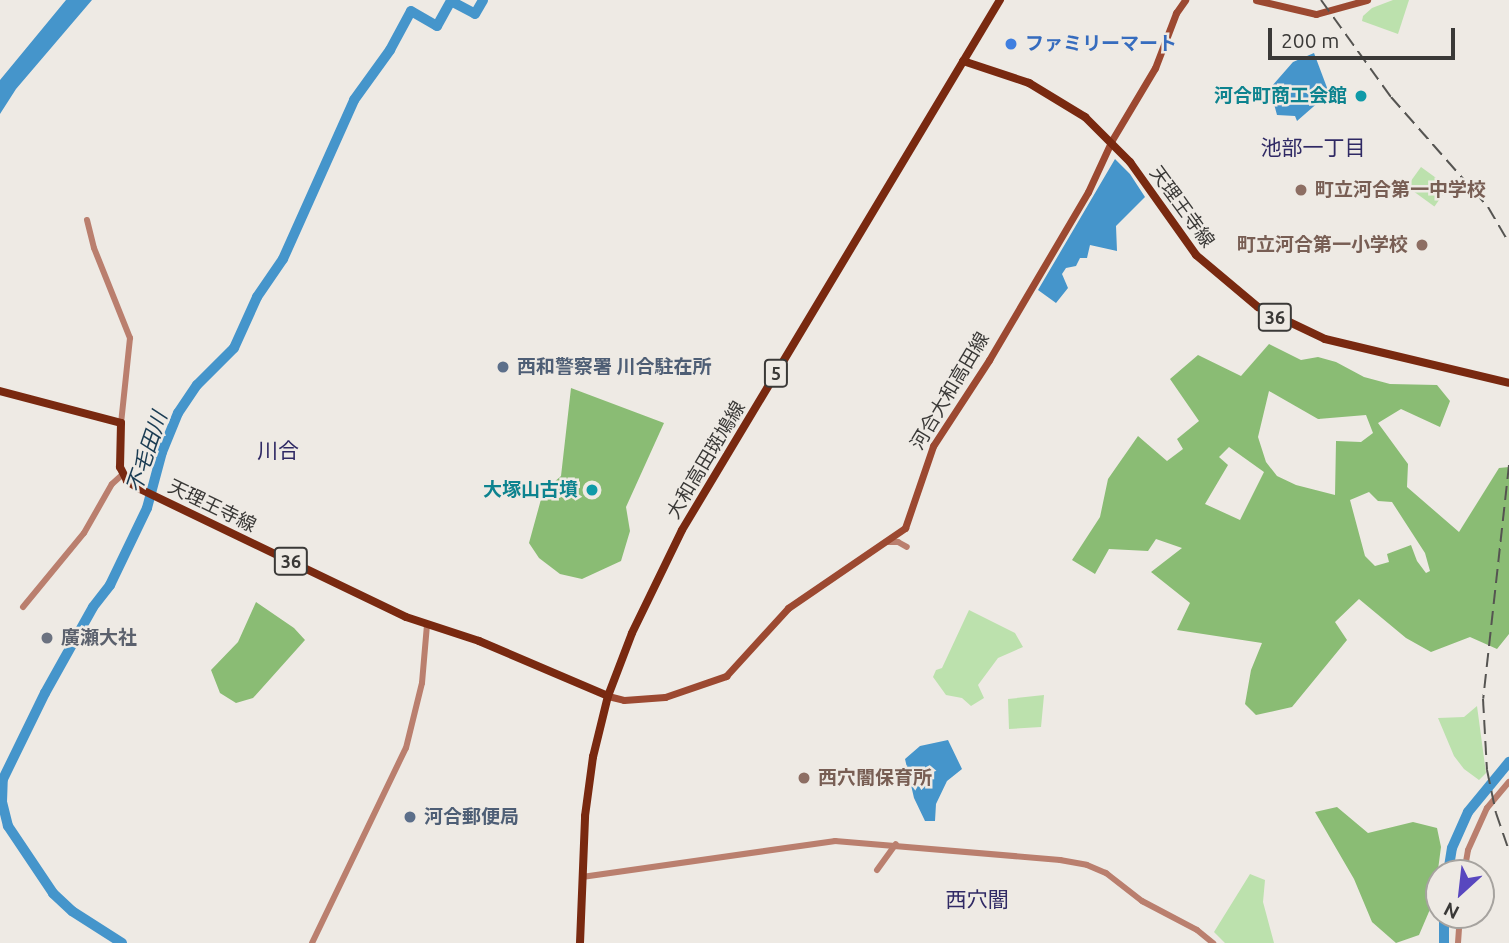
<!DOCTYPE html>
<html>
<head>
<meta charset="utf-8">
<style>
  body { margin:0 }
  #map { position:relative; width:1509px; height:943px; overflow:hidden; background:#eeeae4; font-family:Ubuntu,"Noto Sans JP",sans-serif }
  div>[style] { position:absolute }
  .green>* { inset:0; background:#bce1ad; transform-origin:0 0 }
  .forest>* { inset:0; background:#8abc74 }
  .water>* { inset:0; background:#4595cb }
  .river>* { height:10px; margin:-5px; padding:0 5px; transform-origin:5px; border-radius:5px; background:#4595cb }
  .tertiary>* { height:6px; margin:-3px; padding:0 3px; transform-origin:3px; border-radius:3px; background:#ba7f6e }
  .secondary>* { height:7px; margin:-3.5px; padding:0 3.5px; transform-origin:3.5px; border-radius:3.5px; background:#9c4931 }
  .primary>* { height:8px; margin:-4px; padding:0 4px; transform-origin:4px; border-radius:4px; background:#792910 }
  .rail>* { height:2px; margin-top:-1px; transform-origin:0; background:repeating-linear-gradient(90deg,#555451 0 14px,transparent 0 21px) }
  .dots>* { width:19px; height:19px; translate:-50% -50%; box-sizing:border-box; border:4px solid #eeeae4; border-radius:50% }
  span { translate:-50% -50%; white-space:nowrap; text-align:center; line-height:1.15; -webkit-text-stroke:5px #eeeae4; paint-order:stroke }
  .shield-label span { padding:2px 5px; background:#eeeae4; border:2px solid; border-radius:5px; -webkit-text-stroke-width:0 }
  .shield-label { font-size:18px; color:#3a3937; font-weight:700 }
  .shop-label { font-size:19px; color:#366cbe; font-weight:700 }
  .left { translate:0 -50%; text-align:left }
  .culture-label { font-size:19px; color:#0d838f; font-weight:700 }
  .right { translate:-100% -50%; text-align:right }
  .education-label { font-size:19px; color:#785e54; font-weight:700 }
  .street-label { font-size:19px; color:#3a3937 }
  .service-label { font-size:19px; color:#4e5e75; font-weight:700 }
  .worship-label { font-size:19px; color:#5b616d; font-weight:700 }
  .neighbourhood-label { font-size:21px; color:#2f2964 }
  .water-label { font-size:21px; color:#193b52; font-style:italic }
  .north { position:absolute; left:1425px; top:859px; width:70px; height:70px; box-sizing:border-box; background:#eeeae4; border:2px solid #a6a39f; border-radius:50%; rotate:207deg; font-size:19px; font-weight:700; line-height:28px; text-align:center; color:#3a3937 }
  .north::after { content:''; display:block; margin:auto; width:24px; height:32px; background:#5847bf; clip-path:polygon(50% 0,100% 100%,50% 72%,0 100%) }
  .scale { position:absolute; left:1268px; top:28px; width:187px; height:32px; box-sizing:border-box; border:4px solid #3a3937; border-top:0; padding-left:9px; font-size:21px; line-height:24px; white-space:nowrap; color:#3a3937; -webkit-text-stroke:5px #eeeae4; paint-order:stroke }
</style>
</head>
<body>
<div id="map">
  <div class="green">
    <i style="clip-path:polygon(1393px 0,1409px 0,1398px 34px,1362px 21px,1363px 16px,1372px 8px)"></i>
    <i style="left:1421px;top:167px;width:34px;height:24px;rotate:36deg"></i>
    <i style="clip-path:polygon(969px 610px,1015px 633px,1023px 647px,998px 658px,978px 685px,984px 698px,971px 706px,962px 698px,946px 695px,933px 677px,936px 670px,942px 668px)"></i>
    <i style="clip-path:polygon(1044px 695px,1041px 727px,1009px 729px,1008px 699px)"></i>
    <i style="clip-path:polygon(1477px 706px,1486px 773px,1479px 780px,1464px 769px,1454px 756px,1438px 718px,1464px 717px)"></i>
    <i style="clip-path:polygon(1250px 874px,1265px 880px,1263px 902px,1274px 943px,1225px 943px,1214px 932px)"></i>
  </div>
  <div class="forest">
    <i style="clip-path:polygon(evenodd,1269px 344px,1301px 360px,1318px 357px,1336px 362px,1364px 377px,1390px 384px,1437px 385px,1450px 401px,1440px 427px,1401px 409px,1378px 423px,1408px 464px,1407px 487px,1459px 532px,1499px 468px,1509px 467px,1509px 634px,1497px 649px,1470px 637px,1431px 652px,1406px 638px,1359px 599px,1335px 622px,1347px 640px,1292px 707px,1256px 715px,1245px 704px,1251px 670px,1262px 643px,1177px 630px,1190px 603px,1151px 572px,1182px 548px,1156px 539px,1148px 551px,1109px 549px,1095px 574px,1072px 560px,1100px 517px,1108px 479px,1138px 436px,1167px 461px,1183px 449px,1177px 439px,1199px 421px,1170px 379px,1198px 355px,1241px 376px,1269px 344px,1269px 391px,1318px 419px,1366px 415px,1373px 433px,1361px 442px,1336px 441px,1335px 495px,1296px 485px,1277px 476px,1266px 462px,1258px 437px,1269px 391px,1269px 344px,1229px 447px,1264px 472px,1240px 520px,1205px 504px,1228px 465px,1219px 457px,1229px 447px,1269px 344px,1369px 492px,1378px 501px,1392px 502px,1425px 553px,1430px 571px,1426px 573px,1417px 561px,1411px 545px,1387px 554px,1389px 562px,1375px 566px,1365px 556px,1350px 500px,1369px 492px)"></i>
    <i style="clip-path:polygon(571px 388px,664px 423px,626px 507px,630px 531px,621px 561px,582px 579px,560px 574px,539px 558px,529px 543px,543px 492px,561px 476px)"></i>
    <i style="clip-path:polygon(256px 602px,294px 628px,305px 640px,253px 698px,236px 703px,220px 693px,211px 670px,238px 642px)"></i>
    <i style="clip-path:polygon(1337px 807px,1368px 833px,1413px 822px,1437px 828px,1441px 847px,1434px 900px,1419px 935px,1396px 943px,1372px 922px,1354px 879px,1315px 812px)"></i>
  </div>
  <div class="water">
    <i style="clip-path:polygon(66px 0,92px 0,16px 89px,0 114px,0 80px)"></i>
    <i style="clip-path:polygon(1314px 53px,1329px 93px,1297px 121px,1295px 116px,1277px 115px,1274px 104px,1264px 97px,1265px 94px,1293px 62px)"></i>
    <i style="clip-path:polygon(1115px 159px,1130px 174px,1145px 197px,1116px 226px,1117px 251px,1090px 245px,1087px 258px,1080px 258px,1076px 266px,1066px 268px,1062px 274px,1068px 288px,1056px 303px,1038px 290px)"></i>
    <i style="clip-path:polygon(948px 740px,962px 769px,947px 781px,936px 804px,935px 821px,925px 821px,914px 798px,905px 759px,920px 746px)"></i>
  </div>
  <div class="river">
    <i style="left:1448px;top:873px;width:25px;rotate:-81deg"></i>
    <i style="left:1452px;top:848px;width:39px;rotate:-66deg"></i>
    <i style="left:1468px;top:812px;width:65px;rotate:-50.6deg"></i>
    <i style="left:122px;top:943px;width:59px;rotate:-147.4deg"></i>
    <i style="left:72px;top:911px;width:26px;rotate:-137deg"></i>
    <i style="left:53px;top:893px;width:81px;rotate:-123.9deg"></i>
    <i style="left:8px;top:826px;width:25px;rotate:-104deg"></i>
    <i style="left:2px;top:802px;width:23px;rotate:-88deg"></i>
    <i style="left:3px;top:779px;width:96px;rotate:-64deg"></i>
    <i style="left:45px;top:693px;width:98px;rotate:-60.8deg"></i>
    <i style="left:93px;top:607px;width:28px;rotate:-52deg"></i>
    <i style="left:110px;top:585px;width:85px;rotate:-64.3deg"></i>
    <i style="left:147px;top:508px;width:58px;rotate:-75deg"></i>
    <i style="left:162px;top:452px;width:42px;rotate:-67.7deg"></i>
    <i style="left:178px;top:413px;width:34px;rotate:-56deg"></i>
    <i style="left:197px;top:385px;width:52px;rotate:-45deg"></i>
    <i style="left:234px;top:348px;width:56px;rotate:-65.7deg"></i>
    <i style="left:257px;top:297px;width:46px;rotate:-55.6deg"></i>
    <i style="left:283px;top:259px;width:174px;rotate:-65.9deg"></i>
    <i style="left:354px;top:100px;width:62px;rotate:-54.2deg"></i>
    <i style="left:390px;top:50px;width:44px;rotate:-61.7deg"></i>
    <i style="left:411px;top:11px;width:30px;rotate:30deg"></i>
    <i style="left:437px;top:26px;width:29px;rotate:-61deg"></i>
    <i style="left:451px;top:1px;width:27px;rotate:28deg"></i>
    <i style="left:475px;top:14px;width:16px;rotate:-60deg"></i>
    <i style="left:1444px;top:943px;width:28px;rotate:-90deg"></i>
  </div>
  <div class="tertiary">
    <i style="left:87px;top:220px;width:29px;rotate:76deg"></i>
    <i style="left:94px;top:248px;width:97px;rotate:68.2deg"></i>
    <i style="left:130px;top:338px;width:85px;rotate:96deg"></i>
    <i style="left:886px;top:542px;width:12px"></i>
    <i style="left:898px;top:542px;width:10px;rotate:29deg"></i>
    <i style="left:23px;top:607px;width:96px;rotate:-50.5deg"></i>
    <i style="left:84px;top:533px;width:56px;rotate:-60.3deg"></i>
    <i style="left:112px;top:484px;width:13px;rotate:-42deg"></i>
    <i style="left:877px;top:870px;width:32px;rotate:-54deg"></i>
    <i style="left:1464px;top:873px;width:23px;rotate:-80deg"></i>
    <i style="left:1468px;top:850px;width:46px;rotate:-65.7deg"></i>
    <i style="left:1487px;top:808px;width:34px;rotate:-50deg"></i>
    <i style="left:582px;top:877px;width:256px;rotate:-8.1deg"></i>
    <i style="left:835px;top:841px;width:226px;rotate:4.8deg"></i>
    <i style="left:1060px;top:860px;width:27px;rotate:10deg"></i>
    <i style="left:1087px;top:865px;width:21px;rotate:23deg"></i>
    <i style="left:1106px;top:873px;width:46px;rotate:37.9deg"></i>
    <i style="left:1142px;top:901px;width:62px;rotate:27.8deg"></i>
    <i style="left:1197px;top:930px;width:21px;rotate:39deg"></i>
    <i style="left:312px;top:943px;width:216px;rotate:-64.3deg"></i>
    <i style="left:406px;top:748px;width:67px;rotate:-76.2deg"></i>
    <i style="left:422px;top:683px;width:58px;rotate:-85.1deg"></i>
    <i style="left:1458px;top:943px;width:28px;rotate:-86deg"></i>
  </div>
  <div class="secondary">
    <i style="left:1256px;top:0;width:62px;rotate:13.1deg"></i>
    <i style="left:1316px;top:14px;width:53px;rotate:-15.4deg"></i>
    <i style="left:608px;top:696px;width:16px;rotate:14deg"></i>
    <i style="left:624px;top:700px;width:41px;rotate:-4.2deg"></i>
    <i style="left:665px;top:697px;width:65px;rotate:-19deg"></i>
    <i style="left:726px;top:676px;width:92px;rotate:-47.6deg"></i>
    <i style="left:788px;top:608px;width:142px;rotate:-34.4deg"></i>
    <i style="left:905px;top:528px;width:87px;rotate:-71.1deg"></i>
    <i style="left:933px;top:446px;width:103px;rotate:-56.9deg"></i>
    <i style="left:989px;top:360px;width:195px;rotate:-59.5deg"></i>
    <i style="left:1088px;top:192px;width:57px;rotate:-65.2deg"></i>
    <i style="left:1112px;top:140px;width:84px;rotate:-59.2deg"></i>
    <i style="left:1155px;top:68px;width:59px;rotate:-69.1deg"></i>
    <i style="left:1176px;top:13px;width:16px;rotate:-55deg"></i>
  </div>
  <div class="primary">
    <i style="left:963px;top:61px;width:70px;rotate:18.4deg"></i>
    <i style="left:1029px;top:83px;width:66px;rotate:31.3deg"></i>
    <i style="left:1085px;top:117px;width:64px;rotate:45deg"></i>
    <i style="left:1130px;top:162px;width:114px;rotate:54.6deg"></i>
    <i style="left:1196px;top:255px;width:81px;rotate:40deg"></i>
    <i style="left:1258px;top:307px;width:74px;rotate:25.5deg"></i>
    <i style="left:1325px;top:339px;width:189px;rotate:13.4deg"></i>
    <i style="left:0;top:391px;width:125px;rotate:14.8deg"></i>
    <i style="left:121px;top:423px;width:44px;rotate:91.3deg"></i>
    <i style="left:120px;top:467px;width:16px;rotate:63deg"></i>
    <i style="left:127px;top:481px;width:15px;rotate:32deg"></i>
    <i style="left:140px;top:489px;width:295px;rotate:25.7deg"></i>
    <i style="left:406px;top:617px;width:77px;rotate:18.2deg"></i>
    <i style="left:479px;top:641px;width:140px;rotate:23.1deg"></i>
    <i style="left:580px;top:943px;width:127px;rotate:-87.7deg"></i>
    <i style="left:585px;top:816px;width:60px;rotate:-82.3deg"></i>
    <i style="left:593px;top:757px;width:63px;rotate:-76.2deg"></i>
    <i style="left:608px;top:696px;width:67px;rotate:-69.1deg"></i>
    <i style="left:632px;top:633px;width:114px;rotate:-64.1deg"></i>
    <i style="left:682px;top:530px;width:618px;rotate:-59.04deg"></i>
  </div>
  <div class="rail">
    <i style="left:1321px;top:0;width:120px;rotate:54.2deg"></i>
    <i style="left:1391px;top:97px;width:147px;rotate:48.6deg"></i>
    <i style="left:1488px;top:207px;width:42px;rotate:59.7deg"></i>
    <i style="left:1509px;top:465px;width:235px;rotate:96.3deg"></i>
    <i style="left:1483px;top:699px;width:71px;rotate:86.8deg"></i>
    <i style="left:1487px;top:770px;width:44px;rotate:78.2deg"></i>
    <i style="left:1496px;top:813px;width:39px;rotate:71deg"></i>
  </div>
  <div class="dots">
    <i style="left:1011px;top:44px;background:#3f7fe0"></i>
    <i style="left:1361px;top:96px;background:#0f9aa8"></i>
    <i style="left:1301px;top:190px;background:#8d6e63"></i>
    <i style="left:1422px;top:245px;background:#8d6e63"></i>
    <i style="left:503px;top:367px;background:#5c6f8a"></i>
    <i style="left:592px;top:490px;background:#0f9aa8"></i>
    <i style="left:47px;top:638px;background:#6b7280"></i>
    <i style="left:804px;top:778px;background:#8d6e63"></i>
    <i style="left:410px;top:817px;background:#5c6f8a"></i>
  </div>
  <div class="shield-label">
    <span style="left:1275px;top:317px">36</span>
    <span style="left:776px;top:373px">5</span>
    <span style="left:291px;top:561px">36</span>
  </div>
  <div class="shop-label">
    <span class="left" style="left:1025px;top:44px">ファミリーマート</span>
  </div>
  <div class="culture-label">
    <span class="right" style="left:1347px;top:96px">河合町商工会館</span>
    <span class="right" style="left:578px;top:490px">大塚山古墳</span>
  </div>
  <div class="education-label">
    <span class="left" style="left:1315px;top:190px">町立河合第一中学校</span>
    <span class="right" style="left:1408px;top:245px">町立河合第一小学校</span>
    <span class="left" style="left:818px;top:778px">西穴闇保育所</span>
  </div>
  <div class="street-label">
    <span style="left:1182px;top:207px;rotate:54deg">天理王寺線</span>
    <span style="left:950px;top:391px;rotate:-59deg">河合大和高田線</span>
    <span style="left:706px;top:460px;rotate:-59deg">大和高田斑鳩線</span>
    <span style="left:212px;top:506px;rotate:26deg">天理王寺線</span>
  </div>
  <div class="service-label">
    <span class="left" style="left:517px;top:367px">西和警察署 川合駐在所</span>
    <span class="left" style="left:424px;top:817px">河合郵便局</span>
  </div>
  <div class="worship-label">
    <span class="left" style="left:61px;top:638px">廣瀬大社</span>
  </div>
  <div class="neighbourhood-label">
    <span style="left:1313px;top:147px">池部一丁目</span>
    <span style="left:278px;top:450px">川合</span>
    <span style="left:977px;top:899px">西穴闇</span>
  </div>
  <div class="water-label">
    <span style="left:146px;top:452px;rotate:-71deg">不毛田川</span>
  </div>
  <div class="north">N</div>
  <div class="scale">200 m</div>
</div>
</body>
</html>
